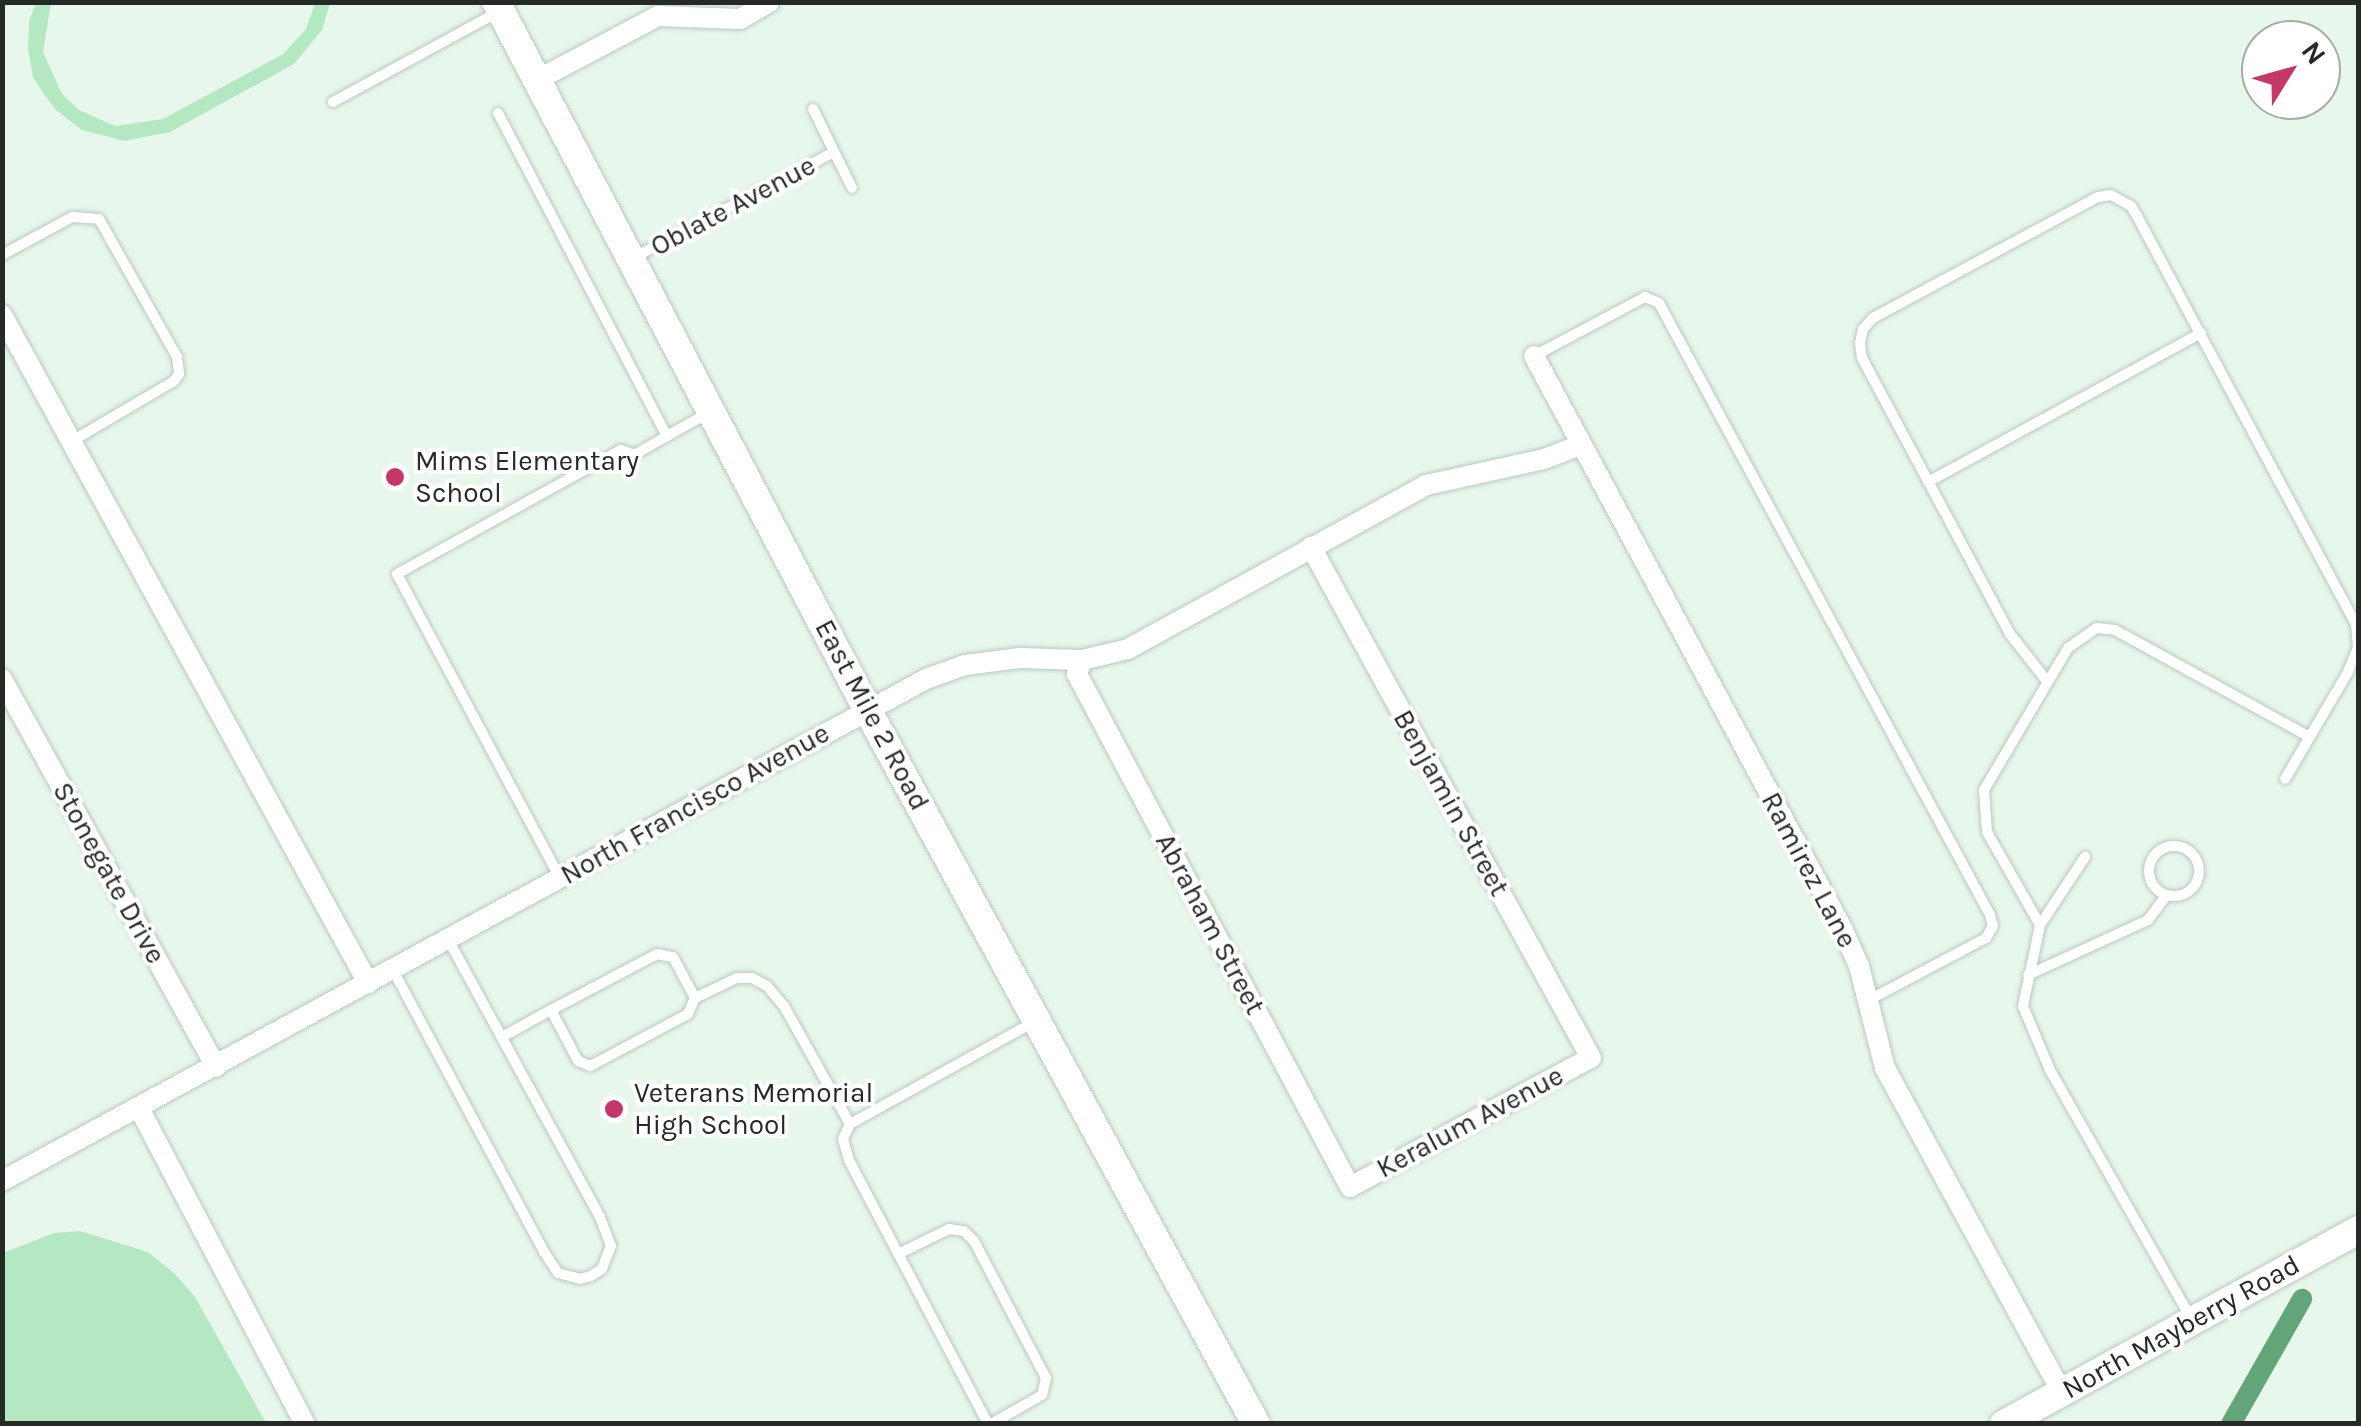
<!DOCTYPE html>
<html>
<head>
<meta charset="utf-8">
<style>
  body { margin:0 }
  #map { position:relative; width:2361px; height:1426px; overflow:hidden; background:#e8f7ec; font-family:Karla,sans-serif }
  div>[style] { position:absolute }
  .green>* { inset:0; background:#b4e8c3 }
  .canal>* { height:20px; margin:-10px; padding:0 10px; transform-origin:10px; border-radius:10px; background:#62a579 }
  .roads { filter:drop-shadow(0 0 2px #bac8be) drop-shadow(0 0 2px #bac8be) }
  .lane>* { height:10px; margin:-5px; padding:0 5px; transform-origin:5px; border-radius:5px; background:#fff }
  .lane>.ring { margin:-5px; padding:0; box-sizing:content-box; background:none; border:10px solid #fff; border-radius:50% }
  .street>* { height:20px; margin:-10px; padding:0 10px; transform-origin:10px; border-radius:10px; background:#fff }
  .secondary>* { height:28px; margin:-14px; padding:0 14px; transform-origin:14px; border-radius:14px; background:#fff }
  .dots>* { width:28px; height:28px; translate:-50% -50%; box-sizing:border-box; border:5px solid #fff; border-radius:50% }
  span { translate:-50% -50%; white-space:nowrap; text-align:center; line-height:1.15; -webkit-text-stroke:8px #fff; paint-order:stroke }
  .street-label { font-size:28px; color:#252a26 }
  .poi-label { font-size:28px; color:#252a26 }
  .left { translate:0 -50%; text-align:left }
  .frame { position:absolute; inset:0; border:5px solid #252a26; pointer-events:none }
  .north { position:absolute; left:2241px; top:20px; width:100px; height:100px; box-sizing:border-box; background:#fff; border:2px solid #a8aaa8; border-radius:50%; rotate:53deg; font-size:28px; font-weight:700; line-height:40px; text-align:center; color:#252a26 }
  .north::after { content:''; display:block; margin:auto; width:35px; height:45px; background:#c43768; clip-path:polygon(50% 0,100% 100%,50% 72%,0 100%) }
</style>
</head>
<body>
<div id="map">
  <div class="green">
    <i style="clip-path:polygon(36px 3px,51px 3px,43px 52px,62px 94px,79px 110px,115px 126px,163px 119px,283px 54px,306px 29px,315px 3px,330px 3px,322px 30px,294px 64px,170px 132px,124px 141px,82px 130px,56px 110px,43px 93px,33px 77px,28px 49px,29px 21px)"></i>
    <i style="clip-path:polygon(80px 1231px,148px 1252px,175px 1274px,195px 1297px,266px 1423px,3px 1423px,3px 1253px,54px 1233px)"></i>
  </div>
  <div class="canal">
    <i style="left:2231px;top:1424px;width:144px;rotate:-60.4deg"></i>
  </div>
  <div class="roads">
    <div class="lane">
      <i style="left:333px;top:102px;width:190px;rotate:-28.6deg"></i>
      <i style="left:813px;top:109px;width:88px;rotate:63.7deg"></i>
      <i style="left:498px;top:113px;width:365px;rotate:62.4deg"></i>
      <i style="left:667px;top:436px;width:49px;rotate:-29.2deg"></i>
      <i style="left:2px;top:255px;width:80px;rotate:-28.5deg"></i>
      <i style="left:72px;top:217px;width:27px;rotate:4deg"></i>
      <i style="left:99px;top:219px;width:159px;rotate:60.5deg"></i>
      <i style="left:177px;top:357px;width:17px;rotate:83deg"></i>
      <i style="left:179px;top:374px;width:9px;rotate:126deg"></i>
      <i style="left:174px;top:381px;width:118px;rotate:149.5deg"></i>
      <i style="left:631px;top:259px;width:229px;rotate:-27.8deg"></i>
      <i style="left:1534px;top:356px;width:126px;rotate:-28deg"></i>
      <i style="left:1645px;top:297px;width:15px;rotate:23deg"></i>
      <i style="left:1659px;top:303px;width:696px;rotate:61.59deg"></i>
      <i style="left:1990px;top:915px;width:11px;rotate:75deg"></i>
      <i style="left:1993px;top:926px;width:14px;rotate:120deg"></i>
      <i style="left:1986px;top:938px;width:132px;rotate:152.1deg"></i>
      <i style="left:1928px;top:482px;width:311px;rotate:-28.6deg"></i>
      <i style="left:2046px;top:680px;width:58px;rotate:-128deg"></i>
      <i style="left:2010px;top:634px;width:313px;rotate:-118.2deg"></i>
      <i style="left:1862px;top:358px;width:15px;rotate:-98deg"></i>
      <i style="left:1860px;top:343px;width:14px;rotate:-78deg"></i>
      <i style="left:1863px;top:329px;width:15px;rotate:-48deg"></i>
      <i style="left:1873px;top:318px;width:255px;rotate:-28.3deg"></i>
      <i style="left:2098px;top:197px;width:13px;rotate:-9deg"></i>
      <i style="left:2111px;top:195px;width:23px;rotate:29deg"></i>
      <i style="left:2131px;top:206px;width:12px;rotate:59deg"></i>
      <i style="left:2137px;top:216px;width:463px;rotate:61.8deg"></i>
      <i style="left:2356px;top:624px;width:23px;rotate:85deg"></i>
      <i style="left:2358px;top:647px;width:27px;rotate:112deg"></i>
      <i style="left:2348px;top:672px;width:124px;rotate:120.5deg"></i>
      <i class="ring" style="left:2149px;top:846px;width:40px;height:40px"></i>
      <i style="left:560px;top:878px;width:345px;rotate:-118.2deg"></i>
      <i style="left:397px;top:574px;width:256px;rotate:-29deg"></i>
      <i style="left:621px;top:450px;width:14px;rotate:21deg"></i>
      <i style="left:634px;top:455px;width:38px;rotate:-30deg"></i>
      <i style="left:2040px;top:925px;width:82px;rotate:-56.5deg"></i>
      <i style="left:393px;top:970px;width:320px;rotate:61.8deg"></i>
      <i style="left:544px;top:1252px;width:25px;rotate:56deg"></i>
      <i style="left:558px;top:1273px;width:23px;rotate:15deg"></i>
      <i style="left:580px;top:1279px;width:11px;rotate:-15deg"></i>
      <i style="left:591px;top:1276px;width:13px;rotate:-32deg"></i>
      <i style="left:602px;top:1269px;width:25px;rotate:-69deg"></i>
      <i style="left:611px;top:1246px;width:31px;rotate:-111deg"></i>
      <i style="left:600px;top:1217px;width:317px;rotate:-118.7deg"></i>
      <i style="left:2028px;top:975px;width:132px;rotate:-24.6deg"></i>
      <i style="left:2148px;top:920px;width:30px;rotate:-53deg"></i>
      <i style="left:695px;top:998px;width:47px;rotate:-25.5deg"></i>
      <i style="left:737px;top:978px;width:15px"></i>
      <i style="left:752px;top:978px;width:17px;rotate:28deg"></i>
      <i style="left:767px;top:986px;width:26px;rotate:50deg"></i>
      <i style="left:784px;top:1006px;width:135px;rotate:60.8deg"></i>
      <i style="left:502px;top:1037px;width:56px;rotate:-28.9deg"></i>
      <i style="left:551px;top:1010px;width:120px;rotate:-27.8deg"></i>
      <i style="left:657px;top:954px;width:16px;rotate:11deg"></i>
      <i style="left:673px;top:957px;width:47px;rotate:61.8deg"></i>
      <i style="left:695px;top:998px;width:17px;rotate:114deg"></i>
      <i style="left:688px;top:1014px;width:111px;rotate:152deg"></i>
      <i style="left:590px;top:1066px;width:13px;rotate:-157deg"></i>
      <i style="left:578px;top:1061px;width:58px;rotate:-117.9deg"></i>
      <i style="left:898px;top:1254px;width:57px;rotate:-26.1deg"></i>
      <i style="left:949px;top:1229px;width:15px;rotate:8deg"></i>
      <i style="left:964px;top:1231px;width:14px;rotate:45deg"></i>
      <i style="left:974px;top:1241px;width:155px;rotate:62.3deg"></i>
      <i style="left:1046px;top:1378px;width:17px;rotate:103deg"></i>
      <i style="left:1042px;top:1395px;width:59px;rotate:150.4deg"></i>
      <i style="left:2192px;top:1320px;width:288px;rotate:-119.6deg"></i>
      <i style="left:2050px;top:1070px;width:69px;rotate:-112.9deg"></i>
      <i style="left:2023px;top:1006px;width:83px;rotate:-78.1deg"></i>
      <i style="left:2040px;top:925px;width:107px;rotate:-119.7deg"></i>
      <i style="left:1987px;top:832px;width:42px;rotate:-94.1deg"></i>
      <i style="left:1984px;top:790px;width:165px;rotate:-59.4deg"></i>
      <i style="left:2068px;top:648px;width:35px;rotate:-35deg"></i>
      <i style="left:2097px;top:628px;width:18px;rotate:6deg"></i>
      <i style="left:2115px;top:630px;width:222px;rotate:28.8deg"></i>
      <i style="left:988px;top:1424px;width:298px;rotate:-117.8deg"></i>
      <i style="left:849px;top:1160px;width:22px;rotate:-106deg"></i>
      <i style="left:843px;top:1139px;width:17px;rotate:-65deg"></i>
      <i style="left:850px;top:1124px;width:213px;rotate:-29deg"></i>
    </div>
    <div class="street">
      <i style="left:537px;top:80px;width:137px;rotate:-27.9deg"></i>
      <i style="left:658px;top:16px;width:82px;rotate:2.1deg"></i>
      <i style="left:740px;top:19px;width:34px;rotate:-30deg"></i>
      <i style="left:2px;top:315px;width:762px;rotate:61.28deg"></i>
      <i style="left:1534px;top:356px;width:650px;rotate:61.7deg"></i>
      <i style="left:1842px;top:928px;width:42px;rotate:65.9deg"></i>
      <i style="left:1859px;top:966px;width:105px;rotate:75.7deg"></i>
      <i style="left:1885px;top:1068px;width:369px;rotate:61.4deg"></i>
      <i style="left:1082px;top:660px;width:15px;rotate:110deg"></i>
      <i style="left:1077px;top:674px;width:581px;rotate:61.98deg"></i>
      <i style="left:1350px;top:1187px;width:273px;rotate:-28.2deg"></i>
      <i style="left:1591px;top:1058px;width:583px;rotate:-118.72deg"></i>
      <i style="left:2px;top:679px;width:443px;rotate:61.1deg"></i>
      <i style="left:139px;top:1108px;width:357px;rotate:62.3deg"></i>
      <i style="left:2px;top:1181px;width:1052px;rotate:-28.51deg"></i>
      <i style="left:926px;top:679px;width:41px;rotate:-19.7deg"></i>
      <i style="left:965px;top:665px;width:55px;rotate:-7.3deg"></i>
      <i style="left:1020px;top:658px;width:62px;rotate:1.8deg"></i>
      <i style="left:1082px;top:660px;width:47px;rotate:-13.4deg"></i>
      <i style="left:1128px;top:649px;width:340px;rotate:-28.8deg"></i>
      <i style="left:1426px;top:485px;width:121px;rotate:-12.4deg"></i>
      <i style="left:1544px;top:459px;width:39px;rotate:-21deg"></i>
    </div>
    <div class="secondary">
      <i style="left:496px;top:2px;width:798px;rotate:62.31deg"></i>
      <i style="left:867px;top:709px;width:814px;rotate:61.45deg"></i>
      <i style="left:2004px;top:1424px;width:404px;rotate:-28.7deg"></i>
    </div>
  </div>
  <div class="dots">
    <i style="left:395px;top:477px;background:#c43768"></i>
    <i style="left:614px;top:1109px;background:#c43768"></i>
  </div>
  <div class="street-label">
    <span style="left:733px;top:206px;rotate:-28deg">Oblate Avenue</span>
    <span style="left:872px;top:715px;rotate:62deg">East Mile 2 Road</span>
    <span style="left:1451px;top:803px;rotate:61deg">Benjamin Street</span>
    <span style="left:695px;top:804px;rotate:-29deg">North Francisco Avenue</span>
    <span style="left:1809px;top:870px;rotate:62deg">Ramirez Lane</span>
    <span style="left:109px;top:873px;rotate:61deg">Stonegate Drive</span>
    <span style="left:1210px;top:924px;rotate:62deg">Abraham Street</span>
    <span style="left:1470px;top:1122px;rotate:-28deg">Keralum Avenue</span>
    <span style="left:2181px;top:1327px;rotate:-29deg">North Mayberry Road</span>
  </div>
  <div class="poi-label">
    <span class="left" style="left:415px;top:477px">Mims Elementary<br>School</span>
    <span class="left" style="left:634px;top:1109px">Veterans Memorial<br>High School</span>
  </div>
  <div class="frame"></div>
  <div class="north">N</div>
</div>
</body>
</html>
